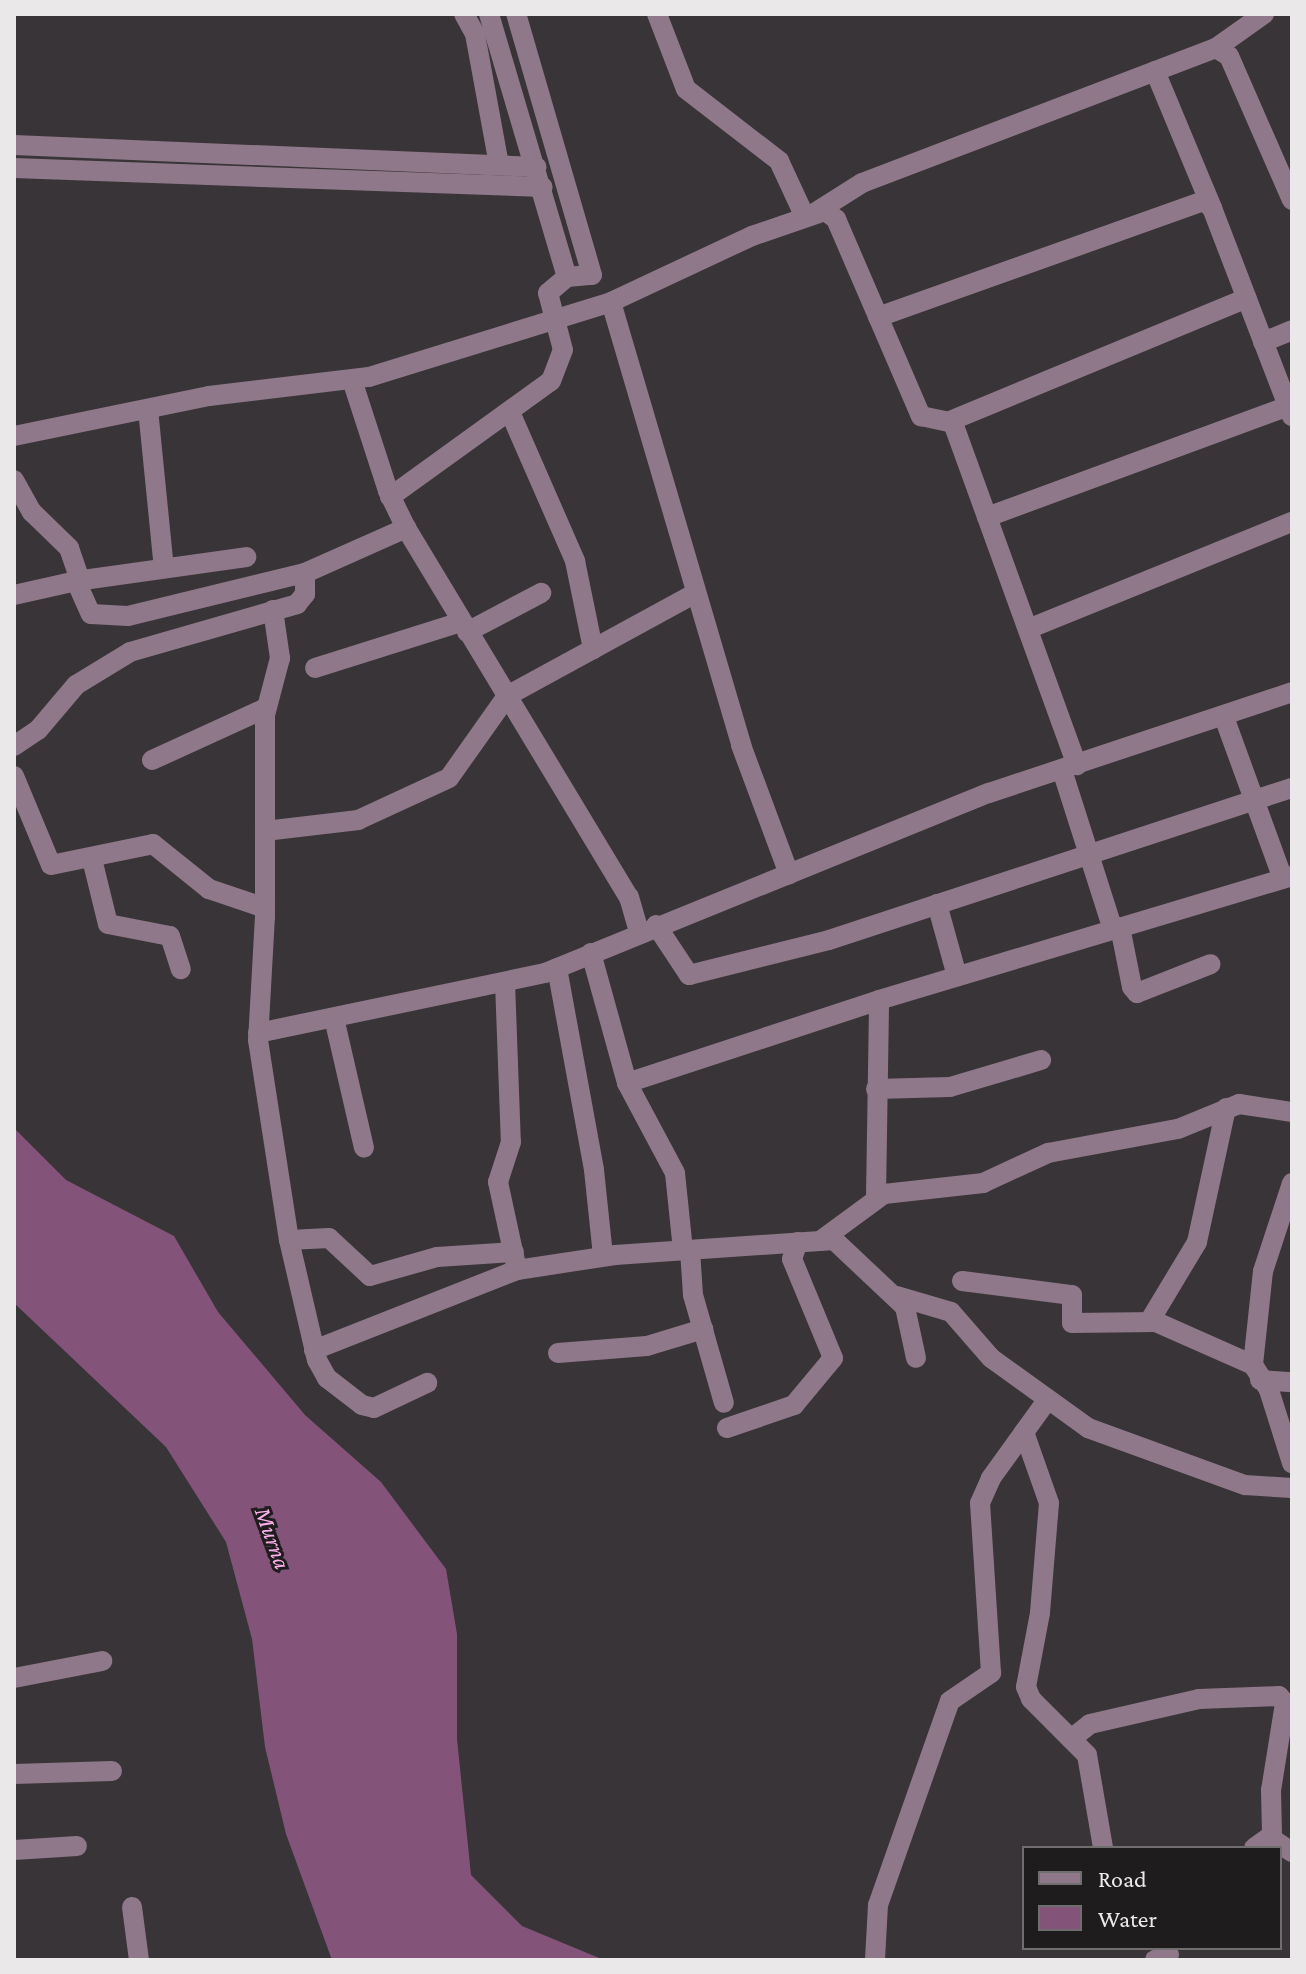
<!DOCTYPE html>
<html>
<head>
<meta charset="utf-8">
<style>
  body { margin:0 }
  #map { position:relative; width:1306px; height:1974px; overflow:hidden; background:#393438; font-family:"Crimson Pro",serif }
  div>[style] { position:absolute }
  .water>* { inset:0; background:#835379 }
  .minor>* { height:20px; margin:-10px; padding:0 10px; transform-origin:10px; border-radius:10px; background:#8f7889 }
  span { translate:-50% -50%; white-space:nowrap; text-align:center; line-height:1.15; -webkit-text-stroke:6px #1f1c1e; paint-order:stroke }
  .water-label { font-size:24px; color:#fcb1ec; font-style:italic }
  .frame { position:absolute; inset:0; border:16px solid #ebe8ea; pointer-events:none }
  .legend { position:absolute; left:1022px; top:1846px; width:260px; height:104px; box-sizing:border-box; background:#1f1c1e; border:2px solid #716e70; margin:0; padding:10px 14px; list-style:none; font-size:24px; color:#ebe8ea }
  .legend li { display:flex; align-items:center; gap:16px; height:40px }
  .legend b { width:40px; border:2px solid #716e70 }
</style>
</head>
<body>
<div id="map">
  <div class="water">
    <i style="clip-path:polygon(14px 1128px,66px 1180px,174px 1236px,218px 1312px,305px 1415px,381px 1482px,446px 1569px,457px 1634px,457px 1739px,471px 1875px,522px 1926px,604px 1960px,332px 1960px,286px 1834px,265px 1747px,252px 1639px,226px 1542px,166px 1447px,14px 1303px)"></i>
  </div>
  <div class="minor">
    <i style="left:464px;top:14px;width:23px;rotate:61deg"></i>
    <i style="left:475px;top:34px;width:133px;rotate:79.6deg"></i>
    <i style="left:489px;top:14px;width:274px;rotate:73.5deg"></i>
    <i style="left:657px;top:14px;width:80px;rotate:68.9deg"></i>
    <i style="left:686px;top:89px;width:118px;rotate:37.7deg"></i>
    <i style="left:779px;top:161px;width:62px;rotate:65.1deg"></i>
    <i style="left:1216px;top:48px;width:59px;rotate:-35.3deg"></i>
    <i style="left:1155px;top:71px;width:148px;rotate:67.4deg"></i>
    <i style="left:14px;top:145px;width:523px;rotate:2.41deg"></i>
    <i style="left:14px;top:168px;width:529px;rotate:2.06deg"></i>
    <i style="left:813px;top:214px;width:58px;rotate:-32.3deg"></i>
    <i style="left:862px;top:183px;width:379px;rotate:-20.9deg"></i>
    <i style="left:1216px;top:48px;width:15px;rotate:32deg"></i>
    <i style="left:1229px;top:56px;width:157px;rotate:66.4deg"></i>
    <i style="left:611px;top:302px;width:462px;rotate:73.6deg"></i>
    <i style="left:741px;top:745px;width:138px;rotate:69.6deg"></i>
    <i style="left:878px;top:317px;width:346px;rotate:-19.6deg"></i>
    <i style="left:1204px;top:201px;width:11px;rotate:41deg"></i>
    <i style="left:1212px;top:208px;width:223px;rotate:69deg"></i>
    <i style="left:1263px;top:342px;width:31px;rotate:-22deg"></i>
    <i style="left:352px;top:380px;width:117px;rotate:72deg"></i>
    <i style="left:388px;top:491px;width:41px;rotate:64.1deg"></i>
    <i style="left:406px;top:528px;width:431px;rotate:58.9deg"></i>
    <i style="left:629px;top:897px;width:36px;rotate:74deg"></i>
    <i style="left:148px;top:409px;width:160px;rotate:84.3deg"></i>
    <i style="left:510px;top:412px;width:163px;rotate:66.4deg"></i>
    <i style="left:575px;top:561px;width:90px;rotate:78.4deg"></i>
    <i style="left:950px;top:421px;width:321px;rotate:-22.5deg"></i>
    <i style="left:14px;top:436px;width:199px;rotate:-11.6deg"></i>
    <i style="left:209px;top:396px;width:161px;rotate:-6.8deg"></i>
    <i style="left:369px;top:377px;width:253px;rotate:-17.2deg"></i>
    <i style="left:611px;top:302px;width:156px;rotate:-25.1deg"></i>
    <i style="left:752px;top:236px;width:77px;rotate:-18.9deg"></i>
    <i style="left:825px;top:211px;width:14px;rotate:36deg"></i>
    <i style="left:836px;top:219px;width:215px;rotate:66.7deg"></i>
    <i style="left:921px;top:416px;width:33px;rotate:12deg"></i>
    <i style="left:953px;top:423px;width:364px;rotate:70.1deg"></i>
    <i style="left:14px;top:480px;width:37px;rotate:61deg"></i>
    <i style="left:32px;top:512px;width:52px;rotate:44.2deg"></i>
    <i style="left:69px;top:548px;width:34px;rotate:71deg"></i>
    <i style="left:390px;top:497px;width:198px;rotate:-35.8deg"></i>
    <i style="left:551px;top:381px;width:33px;rotate:-69deg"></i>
    <i style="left:563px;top:350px;width:59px;rotate:-104.7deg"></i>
    <i style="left:548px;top:293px;width:25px;rotate:-40deg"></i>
    <i style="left:567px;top:277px;width:25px;rotate:-5deg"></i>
    <i style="left:592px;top:275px;width:272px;rotate:-106.2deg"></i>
    <i style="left:987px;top:517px;width:321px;rotate:-20.2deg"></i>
    <i style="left:76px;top:581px;width:36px;rotate:66deg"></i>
    <i style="left:91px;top:614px;width:37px;rotate:3deg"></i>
    <i style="left:128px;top:616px;width:182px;rotate:-13.7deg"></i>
    <i style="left:305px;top:573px;width:111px;rotate:-24deg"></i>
    <i style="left:14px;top:595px;width:64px;rotate:-12.7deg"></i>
    <i style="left:76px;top:581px;width:172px;rotate:-8deg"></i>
    <i style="left:273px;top:610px;width:49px;rotate:81.7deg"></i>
    <i style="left:280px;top:658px;width:59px;rotate:104.7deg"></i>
    <i style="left:265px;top:715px;width:201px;rotate:90deg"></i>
    <i style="left:265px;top:916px;width:124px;rotate:93.2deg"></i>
    <i style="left:258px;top:1040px;width:202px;rotate:81.2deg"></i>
    <i style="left:289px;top:1240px;width:123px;rotate:76.9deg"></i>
    <i style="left:317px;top:1360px;width:21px;rotate:61deg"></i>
    <i style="left:327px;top:1378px;width:44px;rotate:37.6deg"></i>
    <i style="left:362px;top:1405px;width:12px;rotate:14deg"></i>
    <i style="left:374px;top:1408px;width:59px;rotate:-25.3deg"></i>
    <i style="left:1028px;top:629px;width:285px;rotate:-22.1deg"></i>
    <i style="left:467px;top:632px;width:84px;rotate:-27.8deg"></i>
    <i style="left:315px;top:668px;width:153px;rotate:-17.5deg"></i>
    <i style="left:1224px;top:717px;width:172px;rotate:70deg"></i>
    <i style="left:14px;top:746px;width:29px;rotate:-34deg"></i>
    <i style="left:38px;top:730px;width:59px;rotate:-49.8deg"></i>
    <i style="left:76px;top:685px;width:63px;rotate:-31.4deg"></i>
    <i style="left:130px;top:652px;width:174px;rotate:-16deg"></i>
    <i style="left:297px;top:604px;width:13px;rotate:-51deg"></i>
    <i style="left:305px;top:594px;width:21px;rotate:-90deg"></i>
    <i style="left:152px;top:760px;width:125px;rotate:-24.5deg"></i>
    <i style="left:1062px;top:770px;width:168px;rotate:72.3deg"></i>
    <i style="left:14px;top:776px;width:96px;rotate:67.4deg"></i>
    <i style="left:51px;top:865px;width:104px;rotate:-11.6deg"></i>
    <i style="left:153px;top:844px;width:72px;rotate:38.8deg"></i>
    <i style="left:209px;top:889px;width:59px;rotate:18.7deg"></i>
    <i style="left:265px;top:831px;width:94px;rotate:-6.7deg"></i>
    <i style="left:358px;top:820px;width:100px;rotate:-24.8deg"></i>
    <i style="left:449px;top:778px;width:100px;rotate:-54.7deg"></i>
    <i style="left:507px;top:696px;width:215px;rotate:-28.6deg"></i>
    <i style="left:92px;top:859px;width:67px;rotate:76.2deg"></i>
    <i style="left:108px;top:924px;width:63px;rotate:11deg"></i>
    <i style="left:170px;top:936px;width:35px;rotate:72deg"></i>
    <i style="left:937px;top:904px;width:75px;rotate:74.5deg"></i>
    <i style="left:656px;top:925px;width:60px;rotate:56.6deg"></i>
    <i style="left:689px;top:975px;width:144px;rotate:-14deg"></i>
    <i style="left:829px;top:940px;width:487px;rotate:-18.2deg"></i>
    <i style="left:1120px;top:927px;width:61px;rotate:78.7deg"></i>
    <i style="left:1132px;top:987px;width:8px;rotate:50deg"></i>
    <i style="left:1137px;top:993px;width:79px;rotate:-21.4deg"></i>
    <i style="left:591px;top:953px;width:135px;rotate:74.5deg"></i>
    <i style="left:627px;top:1083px;width:102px;rotate:61.9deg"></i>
    <i style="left:675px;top:1173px;width:77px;rotate:84.1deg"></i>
    <i style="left:557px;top:968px;width:205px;rotate:79.6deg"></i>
    <i style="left:594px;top:1170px;width:86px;rotate:84deg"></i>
    <i style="left:505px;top:982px;width:160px;rotate:87.9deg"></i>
    <i style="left:511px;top:1142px;width:42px;rotate:108deg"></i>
    <i style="left:498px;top:1182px;width:90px;rotate:77.8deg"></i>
    <i style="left:334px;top:1018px;width:133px;rotate:77deg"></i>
    <i style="left:258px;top:1033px;width:293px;rotate:-11.8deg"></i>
    <i style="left:545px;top:973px;width:479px;rotate:-22.1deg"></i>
    <i style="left:989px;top:793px;width:319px;rotate:-18.4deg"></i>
    <i style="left:627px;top:1083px;width:265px;rotate:-18.2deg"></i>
    <i style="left:879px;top:1000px;width:431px;rotate:-16.7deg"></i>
    <i style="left:876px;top:1089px;width:74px;rotate:-1.5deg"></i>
    <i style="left:950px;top:1087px;width:95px;rotate:-16.5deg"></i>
    <i style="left:1292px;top:1183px;width:93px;rotate:108.2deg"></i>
    <i style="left:1263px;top:1271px;width:95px;rotate:96.1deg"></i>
    <i style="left:1253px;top:1365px;width:30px;rotate:57deg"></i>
    <i style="left:1269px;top:1390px;width:77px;rotate:72.5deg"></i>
    <i style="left:876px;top:1197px;width:197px;rotate:-89.1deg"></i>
    <i style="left:289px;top:1240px;width:40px;rotate:-2.9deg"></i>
    <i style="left:329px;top:1238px;width:56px;rotate:42.8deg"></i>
    <i style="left:370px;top:1276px;width:70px;rotate:-15.8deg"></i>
    <i style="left:437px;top:1257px;width:77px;rotate:-3.7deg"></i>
    <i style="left:820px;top:1241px;width:79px;rotate:-36.3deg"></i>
    <i style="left:884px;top:1194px;width:100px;rotate:-6.3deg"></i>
    <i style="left:983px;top:1183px;width:72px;rotate:-24.8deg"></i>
    <i style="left:1048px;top:1153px;width:132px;rotate:-10.5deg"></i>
    <i style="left:1178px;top:1129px;width:66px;rotate:-22.3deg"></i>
    <i style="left:1239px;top:1104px;width:54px;rotate:8.6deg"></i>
    <i style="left:690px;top:1250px;width:45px;rotate:86.2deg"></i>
    <i style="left:693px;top:1295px;width:112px;rotate:74deg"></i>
    <i style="left:962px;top:1281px;width:111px;rotate:7.3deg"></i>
    <i style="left:1072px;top:1295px;width:28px;rotate:90deg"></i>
    <i style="left:1072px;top:1323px;width:84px;rotate:-0.7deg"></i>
    <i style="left:1156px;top:1322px;width:106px;rotate:23.9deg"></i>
    <i style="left:897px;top:1296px;width:56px;rotate:16.5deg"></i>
    <i style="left:951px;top:1312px;width:61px;rotate:49deg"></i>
    <i style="left:991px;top:1358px;width:120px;rotate:35.8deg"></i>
    <i style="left:1088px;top:1428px;width:167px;rotate:20deg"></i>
    <i style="left:1245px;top:1485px;width:47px;rotate:3.7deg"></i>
    <i style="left:1149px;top:1322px;width:93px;rotate:-59deg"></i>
    <i style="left:1197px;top:1242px;width:137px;rotate:-77.8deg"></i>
    <i style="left:314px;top:1350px;width:218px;rotate:-21.5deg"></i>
    <i style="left:517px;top:1270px;width:99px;rotate:-8.7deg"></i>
    <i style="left:615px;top:1255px;width:220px;rotate:-3.9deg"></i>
    <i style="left:834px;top:1240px;width:98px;rotate:43.3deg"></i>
    <i style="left:905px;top:1307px;width:52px;rotate:77.8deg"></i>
    <i style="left:558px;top:1353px;width:89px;rotate:-4.5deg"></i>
    <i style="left:647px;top:1346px;width:59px;rotate:-16.9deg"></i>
    <i style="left:1260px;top:1380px;width:32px;rotate:4deg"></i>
    <i style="left:727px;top:1428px;width:71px;rotate:-18.9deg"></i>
    <i style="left:794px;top:1405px;width:61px;rotate:-50.3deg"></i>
    <i style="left:833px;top:1358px;width:107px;rotate:-112.5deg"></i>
    <i style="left:792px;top:1259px;width:18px;rotate:-71deg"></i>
    <i style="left:1024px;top:1432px;width:75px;rotate:70.6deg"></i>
    <i style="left:1049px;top:1503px;width:110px;rotate:94.7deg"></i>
    <i style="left:1040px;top:1613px;width:75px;rotate:100.7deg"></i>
    <i style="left:1026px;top:1687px;width:13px;rotate:67deg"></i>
    <i style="left:1031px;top:1699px;width:79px;rotate:45deg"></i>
    <i style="left:1087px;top:1755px;width:94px;rotate:80.2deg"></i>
    <i style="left:14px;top:1678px;width:90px;rotate:-10.9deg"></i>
    <i style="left:1071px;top:1739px;width:24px;rotate:-38deg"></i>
    <i style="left:1090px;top:1724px;width:112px;rotate:-12.9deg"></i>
    <i style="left:1199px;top:1699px;width:80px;rotate:-2.1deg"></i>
    <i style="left:1279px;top:1696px;width:9px;rotate:49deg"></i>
    <i style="left:1285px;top:1703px;width:88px;rotate:99.1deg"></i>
    <i style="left:1271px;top:1790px;width:45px;rotate:88.7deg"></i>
    <i style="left:1272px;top:1835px;width:22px;rotate:144deg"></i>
    <i style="left:14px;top:1774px;width:98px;rotate:-1.8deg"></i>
    <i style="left:1271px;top:1838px;width:25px;rotate:34deg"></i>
    <i style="left:14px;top:1850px;width:63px;rotate:-3.6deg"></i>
    <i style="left:132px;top:1907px;width:53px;rotate:82.5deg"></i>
    <i style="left:875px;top:1960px;width:55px;rotate:-86.9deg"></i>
    <i style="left:878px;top:1905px;width:216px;rotate:-70.6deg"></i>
    <i style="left:950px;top:1701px;width:50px;rotate:-34.3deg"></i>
    <i style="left:991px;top:1673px;width:170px;rotate:-93.7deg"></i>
    <i style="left:980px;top:1503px;width:27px;rotate:-66deg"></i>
    <i style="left:991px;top:1478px;width:97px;rotate:-54.2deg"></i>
    <i style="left:1155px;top:1960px;width:15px;rotate:-20deg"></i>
  </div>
  <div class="water-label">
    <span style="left:273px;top:1538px;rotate:70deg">Murna</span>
  </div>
  <div class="frame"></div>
  <ul class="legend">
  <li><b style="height:10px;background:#8f7889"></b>Road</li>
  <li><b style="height:22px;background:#835379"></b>Water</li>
  </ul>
</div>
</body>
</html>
